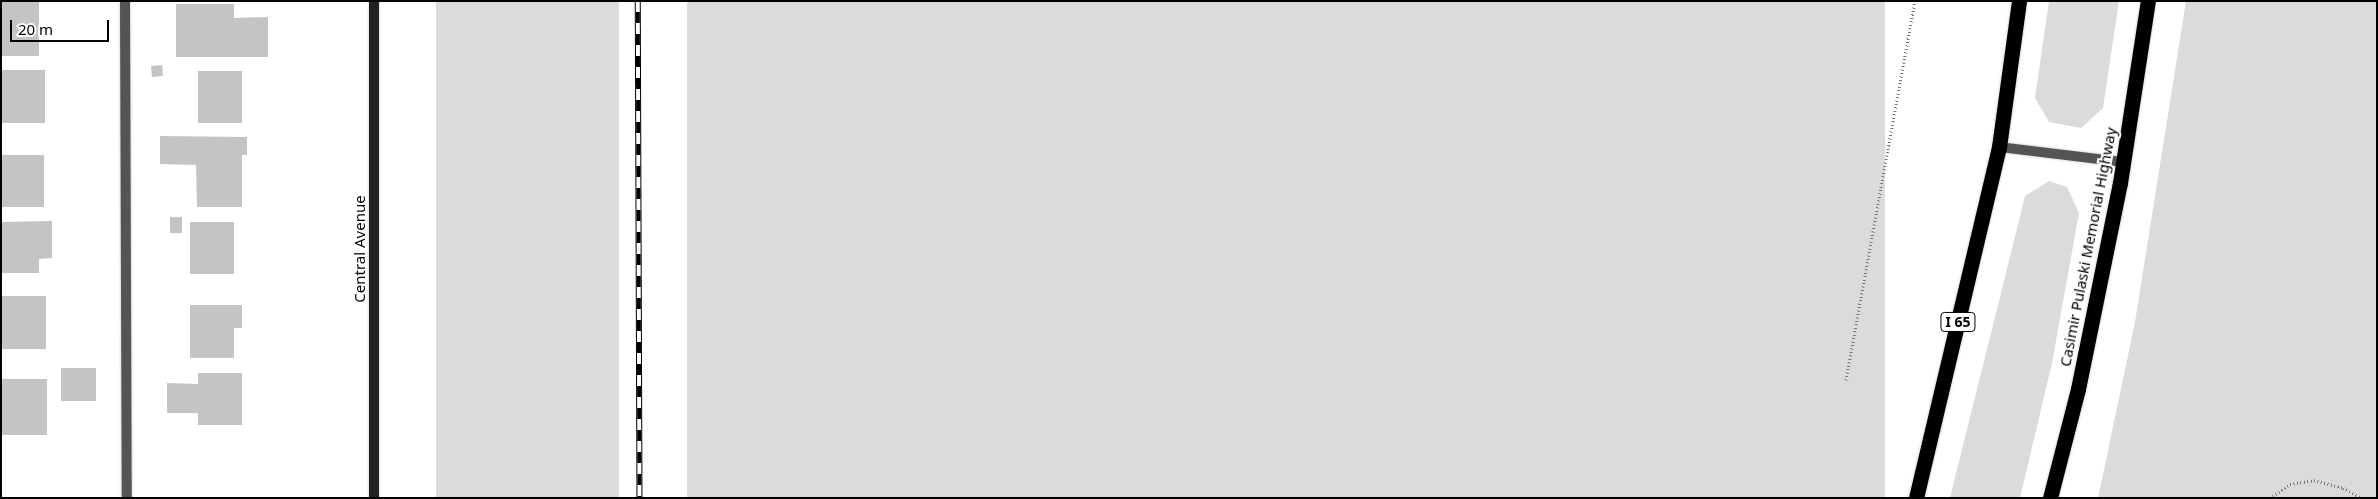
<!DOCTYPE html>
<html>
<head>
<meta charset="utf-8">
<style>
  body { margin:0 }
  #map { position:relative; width:2378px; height:499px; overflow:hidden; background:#fff; font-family:"Noto Sans",sans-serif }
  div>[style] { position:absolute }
  .green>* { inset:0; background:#dbdbdb; transform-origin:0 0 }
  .building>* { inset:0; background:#c4c4c4; transform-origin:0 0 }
  .path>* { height:3px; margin-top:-1.5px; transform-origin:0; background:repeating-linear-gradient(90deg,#767676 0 1px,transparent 0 3.5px) }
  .roads { filter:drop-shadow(0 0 1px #dbdbdb) drop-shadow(0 0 1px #dbdbdb) }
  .service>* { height:10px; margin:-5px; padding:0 5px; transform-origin:5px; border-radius:5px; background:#545454 }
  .secondary>* { height:10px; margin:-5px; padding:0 5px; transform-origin:5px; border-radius:5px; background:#212121 }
  .motorway>* { height:15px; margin:-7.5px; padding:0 7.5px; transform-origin:7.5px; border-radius:7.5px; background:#000 }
  .rail>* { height:5.5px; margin-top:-2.75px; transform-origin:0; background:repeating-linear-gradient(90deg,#fff 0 11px,#000 0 22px); box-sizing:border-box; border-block:1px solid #000 }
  span { translate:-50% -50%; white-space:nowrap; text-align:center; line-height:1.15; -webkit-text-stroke:4px #fff; paint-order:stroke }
  .shield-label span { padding:1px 4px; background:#fff; border:1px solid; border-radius:4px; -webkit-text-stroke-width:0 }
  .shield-label { font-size:14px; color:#000; font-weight:700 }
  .street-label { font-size:15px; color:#000 }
  .frame { position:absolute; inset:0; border:2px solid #000; pointer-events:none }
  .scale { position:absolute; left:10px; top:20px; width:99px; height:22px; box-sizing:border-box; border:2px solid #000; border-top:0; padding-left:6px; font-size:15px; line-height:18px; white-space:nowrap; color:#000; -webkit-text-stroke:4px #fff; paint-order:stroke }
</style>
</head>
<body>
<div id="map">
  <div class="green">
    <i style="left:436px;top:1px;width:183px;height:497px"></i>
    <i style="left:687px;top:1px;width:1198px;height:497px"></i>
    <i style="clip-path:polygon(2049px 1px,2119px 1px,2103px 108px,2081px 128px,2049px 122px,2035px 98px)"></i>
    <i style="clip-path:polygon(2186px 1px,2377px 1px,2377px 498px,2098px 498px,2135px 322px)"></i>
    <i style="clip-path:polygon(2049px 181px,2067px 187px,2079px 213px,2052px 363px,2020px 498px,1950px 498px,2025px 196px)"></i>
  </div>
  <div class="building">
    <i style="left:1px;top:1px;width:38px;height:55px"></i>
    <i style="clip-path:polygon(176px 4px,234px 4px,234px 18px,268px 17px,268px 57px,176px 57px)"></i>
    <i style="left:162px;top:65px;width:11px;height:11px;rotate:85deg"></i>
    <i style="left:45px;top:70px;width:53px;height:44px;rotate:90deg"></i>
    <i style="left:198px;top:71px;width:44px;height:52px"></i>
    <i style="clip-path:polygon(160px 136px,247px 137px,247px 155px,242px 155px,242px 207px,197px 207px,196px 165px,160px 164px)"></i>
    <i style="left:1px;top:155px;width:43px;height:52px"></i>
    <i style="left:170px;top:217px;width:12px;height:16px"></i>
    <i style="clip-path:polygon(52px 221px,52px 258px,39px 259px,39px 273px,1px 273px,1px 222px)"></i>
    <i style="left:190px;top:222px;width:44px;height:52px"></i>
    <i style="left:1px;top:296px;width:45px;height:53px"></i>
    <i style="clip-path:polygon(190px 305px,242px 305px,242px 328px,234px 328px,234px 358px,190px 358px)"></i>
    <i style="left:61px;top:368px;width:35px;height:33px"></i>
    <i style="clip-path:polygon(198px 373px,242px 373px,242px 425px,198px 425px,198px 413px,167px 413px,167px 383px,198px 384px)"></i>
    <i style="left:2px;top:379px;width:45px;height:56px"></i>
  </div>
  <div class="path">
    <i style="left:1846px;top:380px;width:385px;rotate:-79.7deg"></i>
    <i style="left:2270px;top:498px;width:24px;rotate:-35deg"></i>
    <i style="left:2290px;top:484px;width:24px;rotate:-9deg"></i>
    <i style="left:2314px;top:480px;width:30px;rotate:15deg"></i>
    <i style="left:2343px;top:488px;width:21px;rotate:29deg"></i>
  </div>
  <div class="roads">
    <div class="service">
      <i style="left:125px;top:1px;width:497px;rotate:89.8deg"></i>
      <i style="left:1999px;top:147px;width:125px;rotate:6.9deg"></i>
    </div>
    <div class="secondary">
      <i style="left:374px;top:1px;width:497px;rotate:90deg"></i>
    </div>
    <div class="motorway">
      <i style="left:1916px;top:498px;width:361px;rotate:-76.7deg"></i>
      <i style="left:1999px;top:147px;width:147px;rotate:-82.2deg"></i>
      <i style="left:2050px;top:498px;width:113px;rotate:-75.6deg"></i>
      <i style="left:2078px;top:389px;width:210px;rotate:-78.5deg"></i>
      <i style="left:2120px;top:183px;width:184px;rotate:-81.3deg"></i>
    </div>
  </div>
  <div class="rail">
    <i style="left:638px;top:1px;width:497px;rotate:89.8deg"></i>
  </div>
  <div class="shield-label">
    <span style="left:1958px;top:322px">I 65</span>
  </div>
  <div class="street-label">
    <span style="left:2088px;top:247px;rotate:-79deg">Casimir Pulaski Memorial Highway</span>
    <span style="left:360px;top:249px;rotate:-90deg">Central Avenue</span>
  </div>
  <div class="frame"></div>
  <div class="scale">20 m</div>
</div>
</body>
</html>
